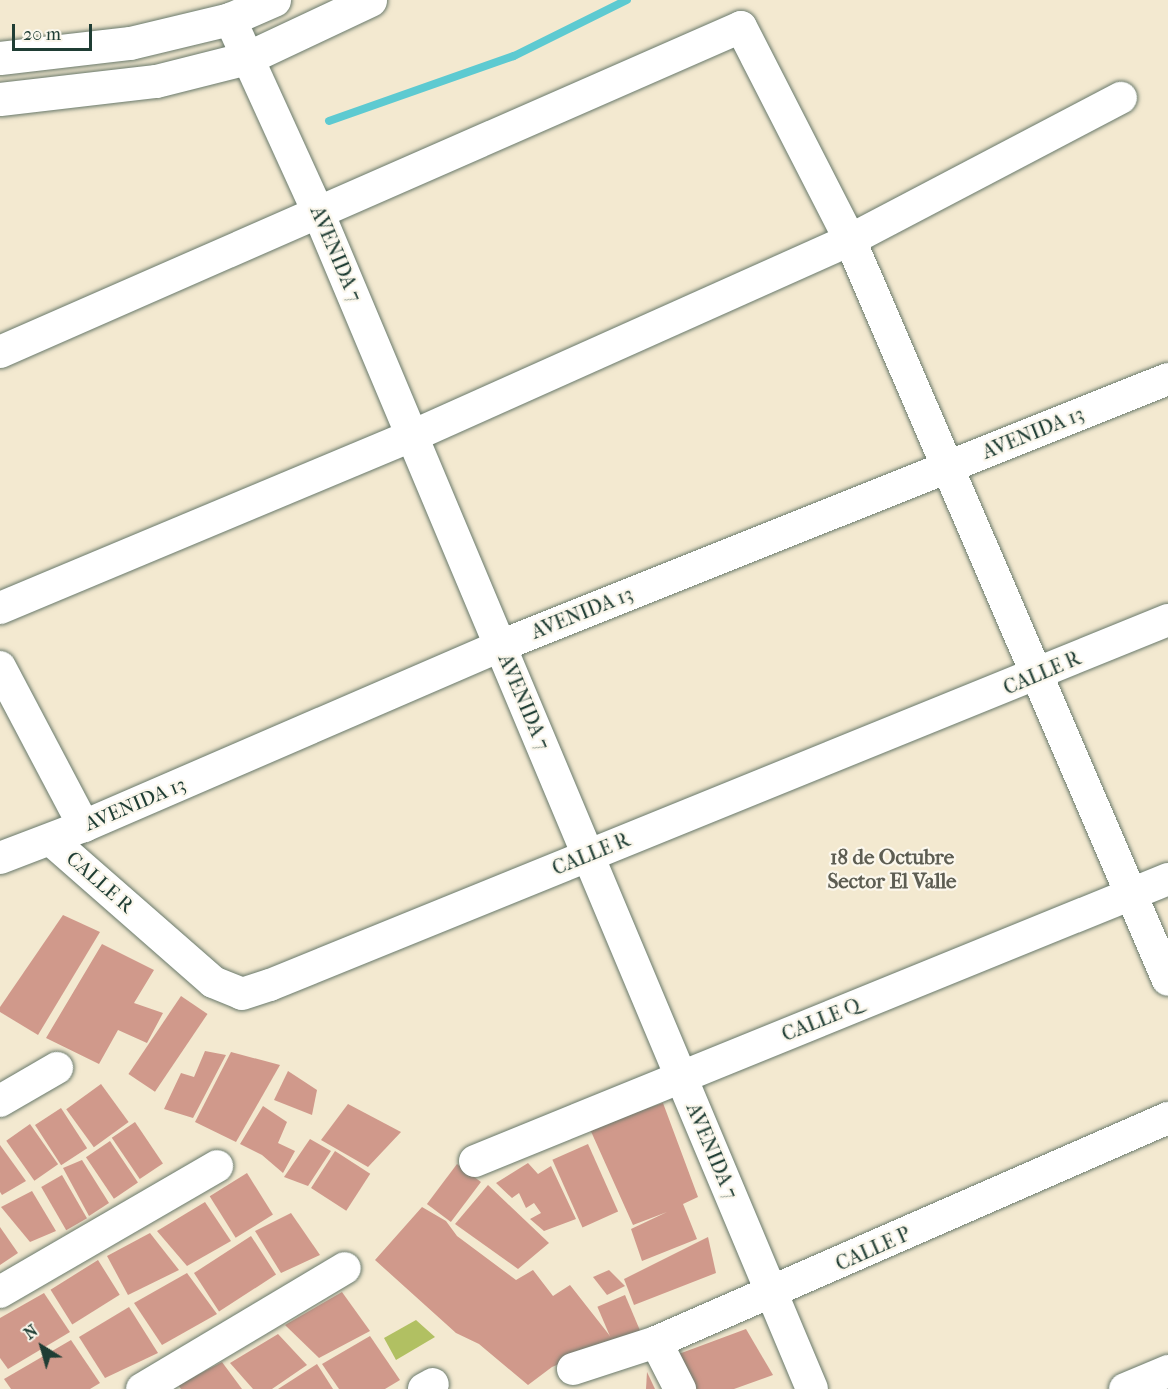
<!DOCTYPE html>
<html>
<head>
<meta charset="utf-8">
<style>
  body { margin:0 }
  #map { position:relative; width:1168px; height:1389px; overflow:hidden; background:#f3e9d0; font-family:"IM FELL French Canon",serif }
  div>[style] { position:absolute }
  .green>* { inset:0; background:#b1c062 }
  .stream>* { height:8px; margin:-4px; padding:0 4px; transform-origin:4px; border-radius:4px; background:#5dcad1 }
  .building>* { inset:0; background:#d0998b; transform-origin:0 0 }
  .roads { filter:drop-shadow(0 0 2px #69796b) drop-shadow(0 0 2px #69796b) }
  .minor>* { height:32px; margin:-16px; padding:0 16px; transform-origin:16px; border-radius:16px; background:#fff }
  .secondary>* { height:33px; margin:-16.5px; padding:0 16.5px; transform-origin:16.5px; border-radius:16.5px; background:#fff }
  span { translate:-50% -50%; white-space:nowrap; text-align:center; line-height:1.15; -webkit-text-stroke:4.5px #fbf7ec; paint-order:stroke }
  .street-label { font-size:20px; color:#1f3d34 }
  .neighbourhood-label { font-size:21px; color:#5d5d52; font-weight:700 }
  .north { position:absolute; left:12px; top:1317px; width:60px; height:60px; -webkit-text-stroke:4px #fbf7ec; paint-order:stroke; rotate:323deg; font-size:16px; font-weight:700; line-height:24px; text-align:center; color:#1f3d34 }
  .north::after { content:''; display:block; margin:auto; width:21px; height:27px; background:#1f3d34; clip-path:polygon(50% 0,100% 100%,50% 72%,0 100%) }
  .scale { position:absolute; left:12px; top:24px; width:80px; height:27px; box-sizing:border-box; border:3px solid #1f3d34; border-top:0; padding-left:8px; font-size:18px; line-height:21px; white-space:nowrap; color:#1f3d34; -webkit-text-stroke:4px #fbf7ec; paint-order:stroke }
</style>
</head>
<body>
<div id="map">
  <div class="green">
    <i style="clip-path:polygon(416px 1320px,435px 1337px,396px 1360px,384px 1338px)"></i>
  </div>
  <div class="stream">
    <i style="left:329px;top:121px;width:196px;rotate:-19.4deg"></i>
    <i style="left:514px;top:56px;width:126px;rotate:-26.4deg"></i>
  </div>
  <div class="building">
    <i style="clip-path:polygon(63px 915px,100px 932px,38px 1035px,0 1012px,0 1007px)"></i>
    <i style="clip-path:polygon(102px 944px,154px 970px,134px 1003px,163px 1013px,147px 1043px,118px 1030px,99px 1064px,46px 1038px)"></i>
    <i style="left:181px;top:996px;width:32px;height:94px;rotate:34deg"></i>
    <i style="clip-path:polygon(205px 1051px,226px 1055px,193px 1118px,164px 1109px,181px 1073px,194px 1077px)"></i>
    <i style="clip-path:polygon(231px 1052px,280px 1065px,236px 1142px,195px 1122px)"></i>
    <i style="clip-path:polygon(288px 1071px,317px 1090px,312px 1115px,274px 1100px)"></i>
    <i style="left:101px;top:1084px;width:47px;height:43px;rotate:54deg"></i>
    <i style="clip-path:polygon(663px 1103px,698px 1197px,683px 1204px,697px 1239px,642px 1261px,631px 1229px,667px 1212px,633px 1225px,589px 1127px)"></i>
    <i style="clip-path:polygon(348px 1104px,401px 1132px,368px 1167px,321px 1140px)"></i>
    <i style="clip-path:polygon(263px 1106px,287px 1122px,278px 1143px,295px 1151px,283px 1173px,262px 1155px,240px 1144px)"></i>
    <i style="left:61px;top:1108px;width:48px;height:31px;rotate:57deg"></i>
    <i style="left:135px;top:1122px;width:50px;height:28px;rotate:56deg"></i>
    <i style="left:30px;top:1124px;width:49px;height:29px;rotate:55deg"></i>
    <i style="clip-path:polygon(310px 1139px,331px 1151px,308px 1186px,284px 1177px)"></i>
    <i style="left:110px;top:1141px;width:50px;height:29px;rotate:56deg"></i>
    <i style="left:588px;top:1144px;width:74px;height:39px;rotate:66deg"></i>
    <i style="clip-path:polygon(0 1145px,26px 1181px,2px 1195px,0 1192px)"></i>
    <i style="left:335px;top:1151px;width:42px;height:44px;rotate:33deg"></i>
    <i style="clip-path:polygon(82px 1160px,109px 1203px,89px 1216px,63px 1168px)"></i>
    <i style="clip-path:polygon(528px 1163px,538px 1174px,551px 1166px,576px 1219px,544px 1231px,530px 1219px,541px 1213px,534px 1203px,526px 1208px,519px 1193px,512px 1198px,496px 1183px)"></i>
    <i style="left:457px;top:1164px;width:30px;height:50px;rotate:37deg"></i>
    <i style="left:247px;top:1173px;width:49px;height:44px;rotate:58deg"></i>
    <i style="left:62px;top:1175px;width:50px;height:24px;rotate:60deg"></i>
    <i style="clip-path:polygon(488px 1185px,549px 1243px,518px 1269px,455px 1224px)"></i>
    <i style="clip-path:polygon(32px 1191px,56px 1231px,30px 1242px,1px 1207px)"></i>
    <i style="clip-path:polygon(205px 1202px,231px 1241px,187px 1266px,157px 1231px)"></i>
    <i style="clip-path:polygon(422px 1207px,446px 1221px,457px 1236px,516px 1280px,533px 1270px,553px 1296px,570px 1285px,614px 1341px,552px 1367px,528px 1385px,479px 1344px,456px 1333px,375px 1260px)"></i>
    <i style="clip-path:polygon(291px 1213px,320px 1255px,281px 1273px,255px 1231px)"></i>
    <i style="clip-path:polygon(0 1227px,18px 1253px,0 1265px)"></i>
    <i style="clip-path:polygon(150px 1233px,179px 1270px,128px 1295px,107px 1256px)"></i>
    <i style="left:251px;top:1236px;width:46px;height:68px;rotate:57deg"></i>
    <i style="clip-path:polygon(708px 1237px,716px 1273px,634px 1305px,624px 1279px)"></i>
    <i style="left:98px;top:1260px;width:41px;height:56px;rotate:58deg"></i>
    <i style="clip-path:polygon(609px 1270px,625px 1286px,607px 1295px,593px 1277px)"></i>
    <i style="clip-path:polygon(187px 1273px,217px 1314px,162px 1345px,134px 1303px)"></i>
    <i style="clip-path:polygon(342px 1292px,370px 1331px,319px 1358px,285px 1325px)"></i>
    <i style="clip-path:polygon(44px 1293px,70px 1332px,8px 1369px,0 1358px,0 1318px)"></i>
    <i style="left:625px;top:1295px;width:39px;height:30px;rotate:67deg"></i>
    <i style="clip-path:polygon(129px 1307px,158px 1353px,105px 1378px,79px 1337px)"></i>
    <i style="clip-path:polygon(746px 1329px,773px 1375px,734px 1389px,691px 1389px,676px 1355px)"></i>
    <i style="clip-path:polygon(278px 1334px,307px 1365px,272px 1389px,253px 1389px,230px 1363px)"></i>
    <i style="clip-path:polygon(370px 1336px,400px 1380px,385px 1389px,339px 1389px,322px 1364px)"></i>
    <i style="clip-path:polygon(71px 1340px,100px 1383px,90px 1389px,11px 1389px,4px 1379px)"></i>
    <i style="clip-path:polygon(222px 1362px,242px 1389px,181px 1389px,178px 1385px)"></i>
    <i style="clip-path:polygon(317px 1364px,333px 1389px,278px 1389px)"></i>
    <i style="clip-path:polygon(647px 1372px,655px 1389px,646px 1389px)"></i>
  </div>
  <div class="roads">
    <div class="minor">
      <i style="left:230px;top:19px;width:212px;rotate:65.5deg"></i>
      <i style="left:318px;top:212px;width:1276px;rotate:67.23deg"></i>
      <i style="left:0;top:352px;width:809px;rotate:-23.68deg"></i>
      <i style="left:741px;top:27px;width:239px;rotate:62.9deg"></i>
      <i style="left:850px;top:240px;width:805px;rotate:66.75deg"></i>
      <i style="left:0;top:608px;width:446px;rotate:-22.7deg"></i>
      <i style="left:412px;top:436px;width:480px;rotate:-24.1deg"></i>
      <i style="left:850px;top:240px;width:306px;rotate:-27.7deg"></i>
      <i style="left:0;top:667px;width:180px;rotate:62.2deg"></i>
      <i style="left:51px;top:840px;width:215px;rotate:41.2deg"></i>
      <i style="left:213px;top:982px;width:31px;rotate:22deg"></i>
      <i style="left:242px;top:994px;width:29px;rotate:-18deg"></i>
      <i style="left:270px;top:985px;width:969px;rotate:-22.12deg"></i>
      <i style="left:0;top:858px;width:90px;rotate:-20.9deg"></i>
      <i style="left:84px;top:826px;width:453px;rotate:-23.4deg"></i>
      <i style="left:500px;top:646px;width:719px;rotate:-21.79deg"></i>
      <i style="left:0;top:1101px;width:66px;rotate:-30.1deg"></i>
      <i style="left:475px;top:1161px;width:748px;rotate:-22.14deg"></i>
      <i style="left:0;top:1292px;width:251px;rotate:-30.1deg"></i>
      <i style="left:656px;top:1342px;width:53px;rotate:62.9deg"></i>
      <i style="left:573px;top:1369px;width:87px;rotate:-18deg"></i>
      <i style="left:656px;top:1342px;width:559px;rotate:-23.63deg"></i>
      <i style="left:142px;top:1389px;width:236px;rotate:-30.8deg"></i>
      <i style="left:424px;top:1389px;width:10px;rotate:-29deg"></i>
      <i style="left:1125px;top:1389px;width:47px;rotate:-22.7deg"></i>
    </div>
    <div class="secondary">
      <i style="left:0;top:58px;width:131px;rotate:-6.6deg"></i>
      <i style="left:130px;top:43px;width:103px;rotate:-13.5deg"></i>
      <i style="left:230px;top:19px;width:48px;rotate:-23.4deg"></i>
      <i style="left:0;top:99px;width:157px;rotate:-6.6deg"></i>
      <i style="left:156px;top:81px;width:94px;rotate:-14.2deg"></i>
      <i style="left:247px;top:58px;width:136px;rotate:-25.2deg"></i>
    </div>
  </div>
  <div class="street-label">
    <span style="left:336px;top:254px;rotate:67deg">AVENIDA 7</span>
    <span style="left:1033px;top:433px;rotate:-22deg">AVENIDA 13</span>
    <span style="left:582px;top:613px;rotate:-22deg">AVENIDA 13</span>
    <span style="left:1042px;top:673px;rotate:-23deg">CALLE R</span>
    <span style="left:524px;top:702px;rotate:67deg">AVENIDA 7</span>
    <span style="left:135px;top:804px;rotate:-23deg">AVENIDA 13</span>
    <span style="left:591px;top:854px;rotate:-22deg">CALLE R</span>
    <span style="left:100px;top:882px;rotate:41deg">CALLE R</span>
    <span style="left:821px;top:1020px;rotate:-22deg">CALLE Q</span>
    <span style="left:712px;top:1151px;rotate:67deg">AVENIDA 7</span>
    <span style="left:873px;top:1249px;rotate:-24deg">CALLE P</span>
  </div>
  <div class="neighbourhood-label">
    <span style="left:892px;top:869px">18 de Octubre<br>Sector El Valle</span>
  </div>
  <div class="north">N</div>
  <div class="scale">20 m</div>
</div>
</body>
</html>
